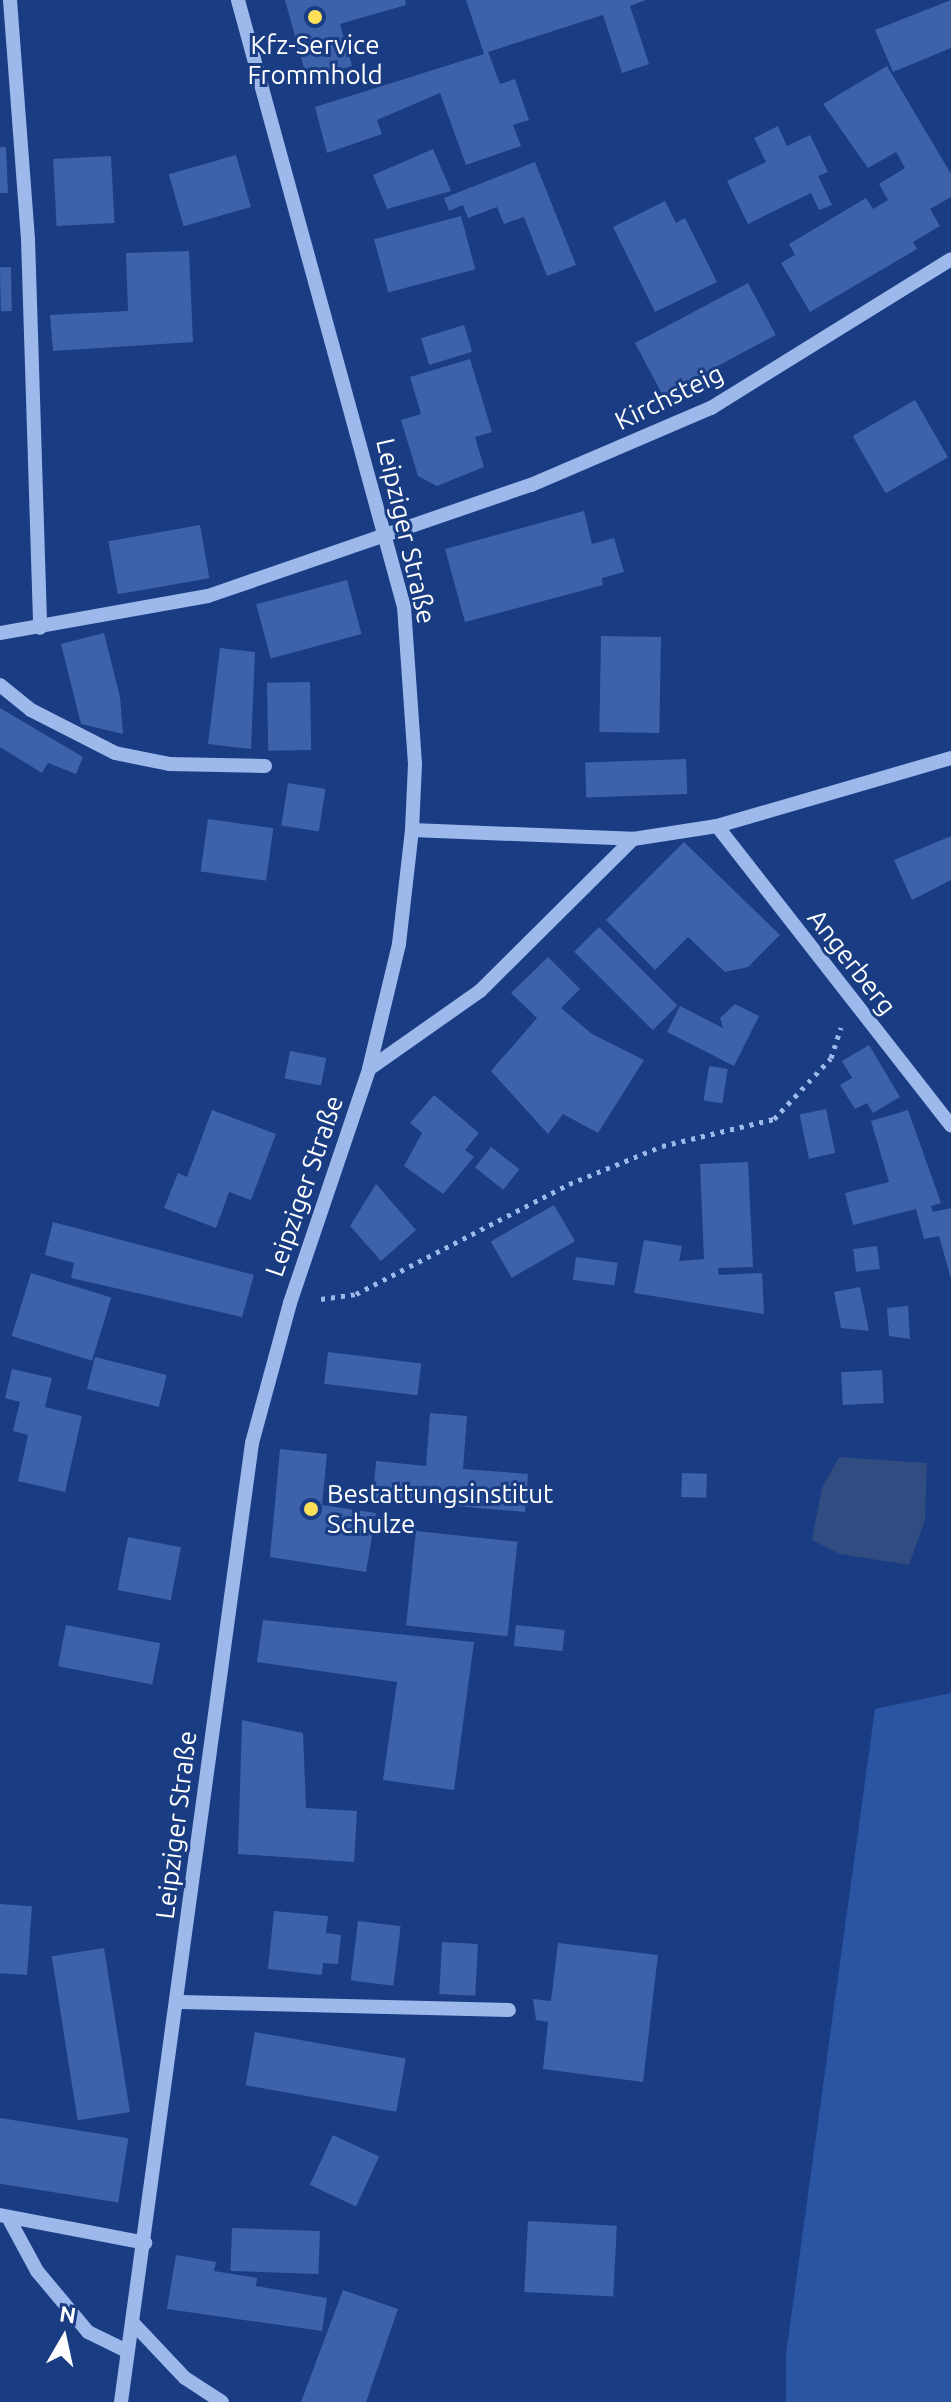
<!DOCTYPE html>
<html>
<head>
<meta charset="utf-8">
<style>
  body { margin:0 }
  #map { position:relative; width:951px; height:2402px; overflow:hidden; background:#193c82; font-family:Ubuntu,sans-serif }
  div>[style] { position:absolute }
  .green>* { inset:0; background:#2b54a2 }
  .water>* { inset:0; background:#314c80 }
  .building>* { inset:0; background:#3d62aa; transform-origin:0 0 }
  .path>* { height:5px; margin-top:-2.5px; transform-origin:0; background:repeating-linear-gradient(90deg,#9db8eb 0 4px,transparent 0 10px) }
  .minor>* { height:14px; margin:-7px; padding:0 7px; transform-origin:7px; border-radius:7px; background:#9db8eb }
  .dots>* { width:22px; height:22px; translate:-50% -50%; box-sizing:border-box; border:4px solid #193c82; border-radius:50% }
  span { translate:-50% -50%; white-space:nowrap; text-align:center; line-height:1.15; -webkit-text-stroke:6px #193c82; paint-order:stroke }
  .poi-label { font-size:26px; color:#fff }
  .left { translate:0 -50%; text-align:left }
  .street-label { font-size:26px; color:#fff }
  .north { position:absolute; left:24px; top:2298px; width:80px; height:80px; -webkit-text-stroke:6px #193c82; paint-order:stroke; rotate:9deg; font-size:22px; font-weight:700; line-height:32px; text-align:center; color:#fff }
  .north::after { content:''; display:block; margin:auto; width:28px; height:36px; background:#fff; clip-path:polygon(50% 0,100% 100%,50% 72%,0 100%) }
</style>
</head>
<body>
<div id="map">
  <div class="green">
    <i style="clip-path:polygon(951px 1693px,951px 2402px,786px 2402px,786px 2354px,875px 1709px)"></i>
  </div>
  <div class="water">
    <i style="clip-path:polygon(839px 1457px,927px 1463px,925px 1520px,909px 1565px,840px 1554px,812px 1540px,822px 1488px)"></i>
  </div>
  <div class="building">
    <i style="clip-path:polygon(285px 0,405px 0,406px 5px,340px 24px,352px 66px,307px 79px)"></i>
    <i style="clip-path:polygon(466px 0,646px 0,630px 6px,649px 64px,622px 73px,603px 15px,488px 52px,500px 84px,515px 79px,529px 120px,513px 125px,521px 146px,466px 165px,440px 93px,377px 120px,382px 134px,327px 153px,315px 107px,484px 54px)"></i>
    <i style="clip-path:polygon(951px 0,951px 48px,893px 72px,875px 30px)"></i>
    <i style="clip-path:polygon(887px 66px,951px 174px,951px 197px,930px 209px,940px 226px,913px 242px,917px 249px,810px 312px,781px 263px,795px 255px,789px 244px,866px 198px,873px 209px,888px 200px,879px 184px,905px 168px,896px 152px,868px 168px,823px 104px)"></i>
    <i style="clip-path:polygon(778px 126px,787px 146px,810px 135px,828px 172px,818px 176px,832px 205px,819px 210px,811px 193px,748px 224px,727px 181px,766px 162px,754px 138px)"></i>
    <i style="clip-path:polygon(0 147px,6px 147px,8px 193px,0 193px)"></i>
    <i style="clip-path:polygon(433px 149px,451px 191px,387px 209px,373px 175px)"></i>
    <i style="left:236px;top:155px;width:54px;height:70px;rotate:74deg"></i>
    <i style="left:111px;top:156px;width:67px;height:58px;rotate:87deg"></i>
    <i style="clip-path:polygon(535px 162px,576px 265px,547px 276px,524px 217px,504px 224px,497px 207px,468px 218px,463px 205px,449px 211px,444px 198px)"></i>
    <i style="clip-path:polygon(665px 201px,676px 223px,685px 218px,717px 282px,655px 312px,613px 227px)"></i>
    <i style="left:461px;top:216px;width:55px;height:90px;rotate:75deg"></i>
    <i style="clip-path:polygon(189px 251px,193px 342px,53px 351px,50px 315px,128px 311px,126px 253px)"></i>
    <i style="left:11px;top:267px;width:44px;height:11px;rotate:89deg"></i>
    <i style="left:748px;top:283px;width:59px;height:128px;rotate:62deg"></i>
    <i style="left:464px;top:325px;width:28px;height:45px;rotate:73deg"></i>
    <i style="clip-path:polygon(470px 359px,492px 432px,475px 437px,484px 467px,437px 486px,418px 476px,401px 420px,421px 414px,410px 377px)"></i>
    <i style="left:915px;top:400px;width:66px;height:72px;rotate:60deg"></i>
    <i style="clip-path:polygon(584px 511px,592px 544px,614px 538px,624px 572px,602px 578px,603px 585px,465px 622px,445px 549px)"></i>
    <i style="left:200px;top:525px;width:54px;height:93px;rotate:80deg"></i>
    <i style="left:347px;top:580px;width:56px;height:94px;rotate:75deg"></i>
    <i style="clip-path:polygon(104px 633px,120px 697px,123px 734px,81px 724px,61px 644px)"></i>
    <i style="left:601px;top:636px;width:60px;height:96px;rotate:1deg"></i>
    <i style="clip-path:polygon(220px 648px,255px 652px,251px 749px,208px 744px)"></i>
    <i style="left:310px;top:682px;width:68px;height:43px;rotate:89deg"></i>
    <i style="clip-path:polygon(0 708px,83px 757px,76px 774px,48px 763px,42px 773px,0 747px)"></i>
    <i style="left:686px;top:759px;width:35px;height:101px;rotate:88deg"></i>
    <i style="left:288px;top:783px;width:38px;height:43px;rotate:9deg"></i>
    <i style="left:208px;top:819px;width:66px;height:53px;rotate:8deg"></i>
    <i style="clip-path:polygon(951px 836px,951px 880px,912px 900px,894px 860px)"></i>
    <i style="clip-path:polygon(684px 842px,780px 935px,748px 967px,725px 972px,688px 937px,655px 970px,606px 920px)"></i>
    <i style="left:599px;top:927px;width:111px;height:35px;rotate:45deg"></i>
    <i style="clip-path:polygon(548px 957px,580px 989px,561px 1008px,592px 1034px,644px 1060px,598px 1133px,563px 1114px,548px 1134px,491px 1071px,537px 1018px,511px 993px)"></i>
    <i style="clip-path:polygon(735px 1004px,759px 1016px,734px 1066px,667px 1032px,680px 1006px,723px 1028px,720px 1018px)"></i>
    <i style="clip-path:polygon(869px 1045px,900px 1097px,873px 1113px,867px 1103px,855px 1109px,840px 1085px,852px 1078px,842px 1061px)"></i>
    <i style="left:290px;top:1051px;width:37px;height:28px;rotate:11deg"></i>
    <i style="left:709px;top:1066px;width:19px;height:35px;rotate:9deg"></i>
    <i style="clip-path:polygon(434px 1095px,479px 1133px,465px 1150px,474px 1157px,443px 1194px,404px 1166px,422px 1133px,410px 1123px)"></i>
    <i style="left:826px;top:1109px;width:45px;height:27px;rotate:78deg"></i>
    <i style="clip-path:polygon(212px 1110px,276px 1134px,251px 1200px,229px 1192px,216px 1228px,164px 1208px,178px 1173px,187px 1177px)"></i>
    <i style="clip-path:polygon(908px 1110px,941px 1203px,931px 1206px,933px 1212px,951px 1208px,951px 1279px,939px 1236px,924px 1239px,916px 1209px,853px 1225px,845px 1193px,889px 1182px,871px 1121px)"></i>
    <i style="left:491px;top:1147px;width:36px;height:26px;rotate:38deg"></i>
    <i style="clip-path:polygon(748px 1162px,753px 1267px,718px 1268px,719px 1275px,762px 1273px,764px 1314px,634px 1293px,644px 1240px,682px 1246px,679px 1261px,704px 1259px,700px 1164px)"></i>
    <i style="clip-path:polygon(376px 1184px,416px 1230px,381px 1261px,350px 1226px)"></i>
    <i style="left:554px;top:1205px;width:42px;height:73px;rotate:60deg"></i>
    <i style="clip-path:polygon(53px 1222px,254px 1275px,242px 1317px,71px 1278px,74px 1263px,45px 1255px)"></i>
    <i style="left:877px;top:1246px;width:23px;height:24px;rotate:83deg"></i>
    <i style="left:576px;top:1257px;width:42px;height:23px;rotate:8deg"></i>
    <i style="left:31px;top:1273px;width:84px;height:66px;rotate:17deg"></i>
    <i style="clip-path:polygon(860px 1287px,869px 1331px,841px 1328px,834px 1292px)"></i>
    <i style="clip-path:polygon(908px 1306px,910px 1339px,889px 1336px,887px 1308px)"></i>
    <i style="left:328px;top:1352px;width:94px;height:32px;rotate:7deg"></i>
    <i style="left:95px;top:1357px;width:74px;height:33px;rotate:14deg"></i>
    <i style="clip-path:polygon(12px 1369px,52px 1378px,45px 1407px,82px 1416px,65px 1492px,18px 1481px,28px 1435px,13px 1431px,20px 1402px,5px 1398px)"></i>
    <i style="left:882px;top:1370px;width:33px;height:41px;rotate:87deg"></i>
    <i style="clip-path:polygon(430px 1413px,467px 1416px,463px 1469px,528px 1474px,525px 1512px,373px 1499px,376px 1461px,426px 1466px)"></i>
    <i style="clip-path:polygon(280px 1449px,327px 1454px,322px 1505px,376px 1513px,366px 1572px,270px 1557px)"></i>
    <i style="left:682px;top:1473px;width:25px;height:24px;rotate:2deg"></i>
    <i style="left:416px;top:1531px;width:102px;height:95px;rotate:6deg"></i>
    <i style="left:128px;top:1537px;width:54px;height:54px;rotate:11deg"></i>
    <i style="clip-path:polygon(263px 1620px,474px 1642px,454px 1790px,383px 1780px,397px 1682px,257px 1662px)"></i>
    <i style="left:66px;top:1625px;width:96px;height:42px;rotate:11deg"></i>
    <i style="left:516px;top:1625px;width:49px;height:21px;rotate:6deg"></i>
    <i style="clip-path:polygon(242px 1720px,303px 1733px,306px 1808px,357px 1811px,354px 1862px,238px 1854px)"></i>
    <i style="left:0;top:1904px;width:32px;height:69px;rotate:4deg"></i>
    <i style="clip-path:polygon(274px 1911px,328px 1916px,326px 1933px,341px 1935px,338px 1964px,323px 1963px,322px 1975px,268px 1969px)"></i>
    <i style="left:358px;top:1921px;width:43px;height:60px;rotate:7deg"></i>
    <i style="left:442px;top:1942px;width:36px;height:52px;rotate:3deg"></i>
    <i style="clip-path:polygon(558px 1943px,658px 1955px,643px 2082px,543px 2069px,548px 2022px,536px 2020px,533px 1999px,551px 2001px)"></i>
    <i style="left:104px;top:1948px;width:166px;height:53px;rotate:81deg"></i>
    <i style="left:255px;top:2032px;width:153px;height:54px;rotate:10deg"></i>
    <i style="left:0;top:2118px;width:130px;height:65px;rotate:9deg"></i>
    <i style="left:333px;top:2135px;width:51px;height:55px;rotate:25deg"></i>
    <i style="left:528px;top:2221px;width:89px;height:71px;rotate:3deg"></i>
    <i style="left:232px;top:2228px;width:88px;height:43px;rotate:2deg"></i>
    <i style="clip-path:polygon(176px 2255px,216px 2262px,214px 2271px,257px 2278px,256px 2286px,327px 2298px,322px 2331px,167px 2309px)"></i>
    <i style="clip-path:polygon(343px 2290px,398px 2309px,366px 2402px,301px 2402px)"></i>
  </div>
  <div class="path">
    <i style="left:321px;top:1299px;width:35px;rotate:-8deg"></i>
    <i style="left:356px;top:1294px;width:240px;rotate:-27.3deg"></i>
    <i style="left:569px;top:1184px;width:100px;rotate:-22.2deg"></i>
    <i style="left:662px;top:1146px;width:115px;rotate:-13.6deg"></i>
    <i style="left:774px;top:1119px;width:83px;rotate:-46.9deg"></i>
    <i style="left:831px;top:1058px;width:32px;rotate:-72deg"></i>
  </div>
  <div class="minor">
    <i style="left:10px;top:0;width:240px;rotate:85.7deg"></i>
    <i style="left:28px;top:239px;width:389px;rotate:88.2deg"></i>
    <i style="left:0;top:633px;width:211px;rotate:-10.1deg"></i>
    <i style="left:208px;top:596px;width:342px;rotate:-19deg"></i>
    <i style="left:531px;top:485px;width:196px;rotate:-23.2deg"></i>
    <i style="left:711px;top:408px;width:282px;rotate:-31.8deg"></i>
    <i style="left:0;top:685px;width:40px;rotate:39deg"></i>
    <i style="left:31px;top:710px;width:94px;rotate:27.1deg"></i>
    <i style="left:115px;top:753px;width:55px;rotate:11.5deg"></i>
    <i style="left:169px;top:764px;width:96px;rotate:1.2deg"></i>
    <i style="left:717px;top:826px;width:244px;rotate:-16.2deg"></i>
    <i style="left:412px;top:830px;width:221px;rotate:2.3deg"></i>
    <i style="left:633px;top:839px;width:85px;rotate:-8.8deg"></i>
    <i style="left:717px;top:826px;width:380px;rotate:52deg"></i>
    <i style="left:369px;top:1069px;width:136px;rotate:-35.1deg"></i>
    <i style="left:480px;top:991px;width:216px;rotate:-44.8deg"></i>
    <i style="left:180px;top:2002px;width:329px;rotate:1.4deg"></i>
    <i style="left:0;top:2215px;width:148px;rotate:10.9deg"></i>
    <i style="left:10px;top:2221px;width:57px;rotate:61.6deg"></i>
    <i style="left:37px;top:2271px;width:80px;rotate:50.1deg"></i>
    <i style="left:88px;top:2332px;width:43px;rotate:26deg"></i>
    <i style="left:132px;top:2322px;width:77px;rotate:46.6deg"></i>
    <i style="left:185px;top:2378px;width:44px;rotate:33deg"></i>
    <i style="left:121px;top:2402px;width:968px;rotate:-82.22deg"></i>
    <i style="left:252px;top:1443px;width:145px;rotate:-74.8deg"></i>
    <i style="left:290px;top:1303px;width:247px;rotate:-71.3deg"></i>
    <i style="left:369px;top:1069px;width:129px;rotate:-76.5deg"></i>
    <i style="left:399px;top:944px;width:115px;rotate:-83.5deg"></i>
    <i style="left:412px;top:830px;width:66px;rotate:-87.4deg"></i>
    <i style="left:415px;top:764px;width:157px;rotate:-94deg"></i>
    <i style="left:404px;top:607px;width:629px;rotate:-105.3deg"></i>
  </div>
  <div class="dots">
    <i style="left:315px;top:17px;background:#ffdf57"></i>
    <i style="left:311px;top:1509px;background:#ffdf57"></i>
  </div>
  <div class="poi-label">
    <span style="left:315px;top:60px">Kfz-Service<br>Frommhold</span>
    <span class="left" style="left:327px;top:1509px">Bestattungsinstitut<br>Schulze</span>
  </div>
  <div class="street-label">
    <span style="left:669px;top:397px;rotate:-26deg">Kirchsteig</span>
    <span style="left:406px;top:531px;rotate:77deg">Leipziger Straße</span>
    <span style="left:852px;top:962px;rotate:52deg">Angerberg</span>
    <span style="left:304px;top:1186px;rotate:-71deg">Leipziger Straße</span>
    <span style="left:176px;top:1825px;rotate:-83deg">Leipziger Straße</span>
  </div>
  <div class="north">N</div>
</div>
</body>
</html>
